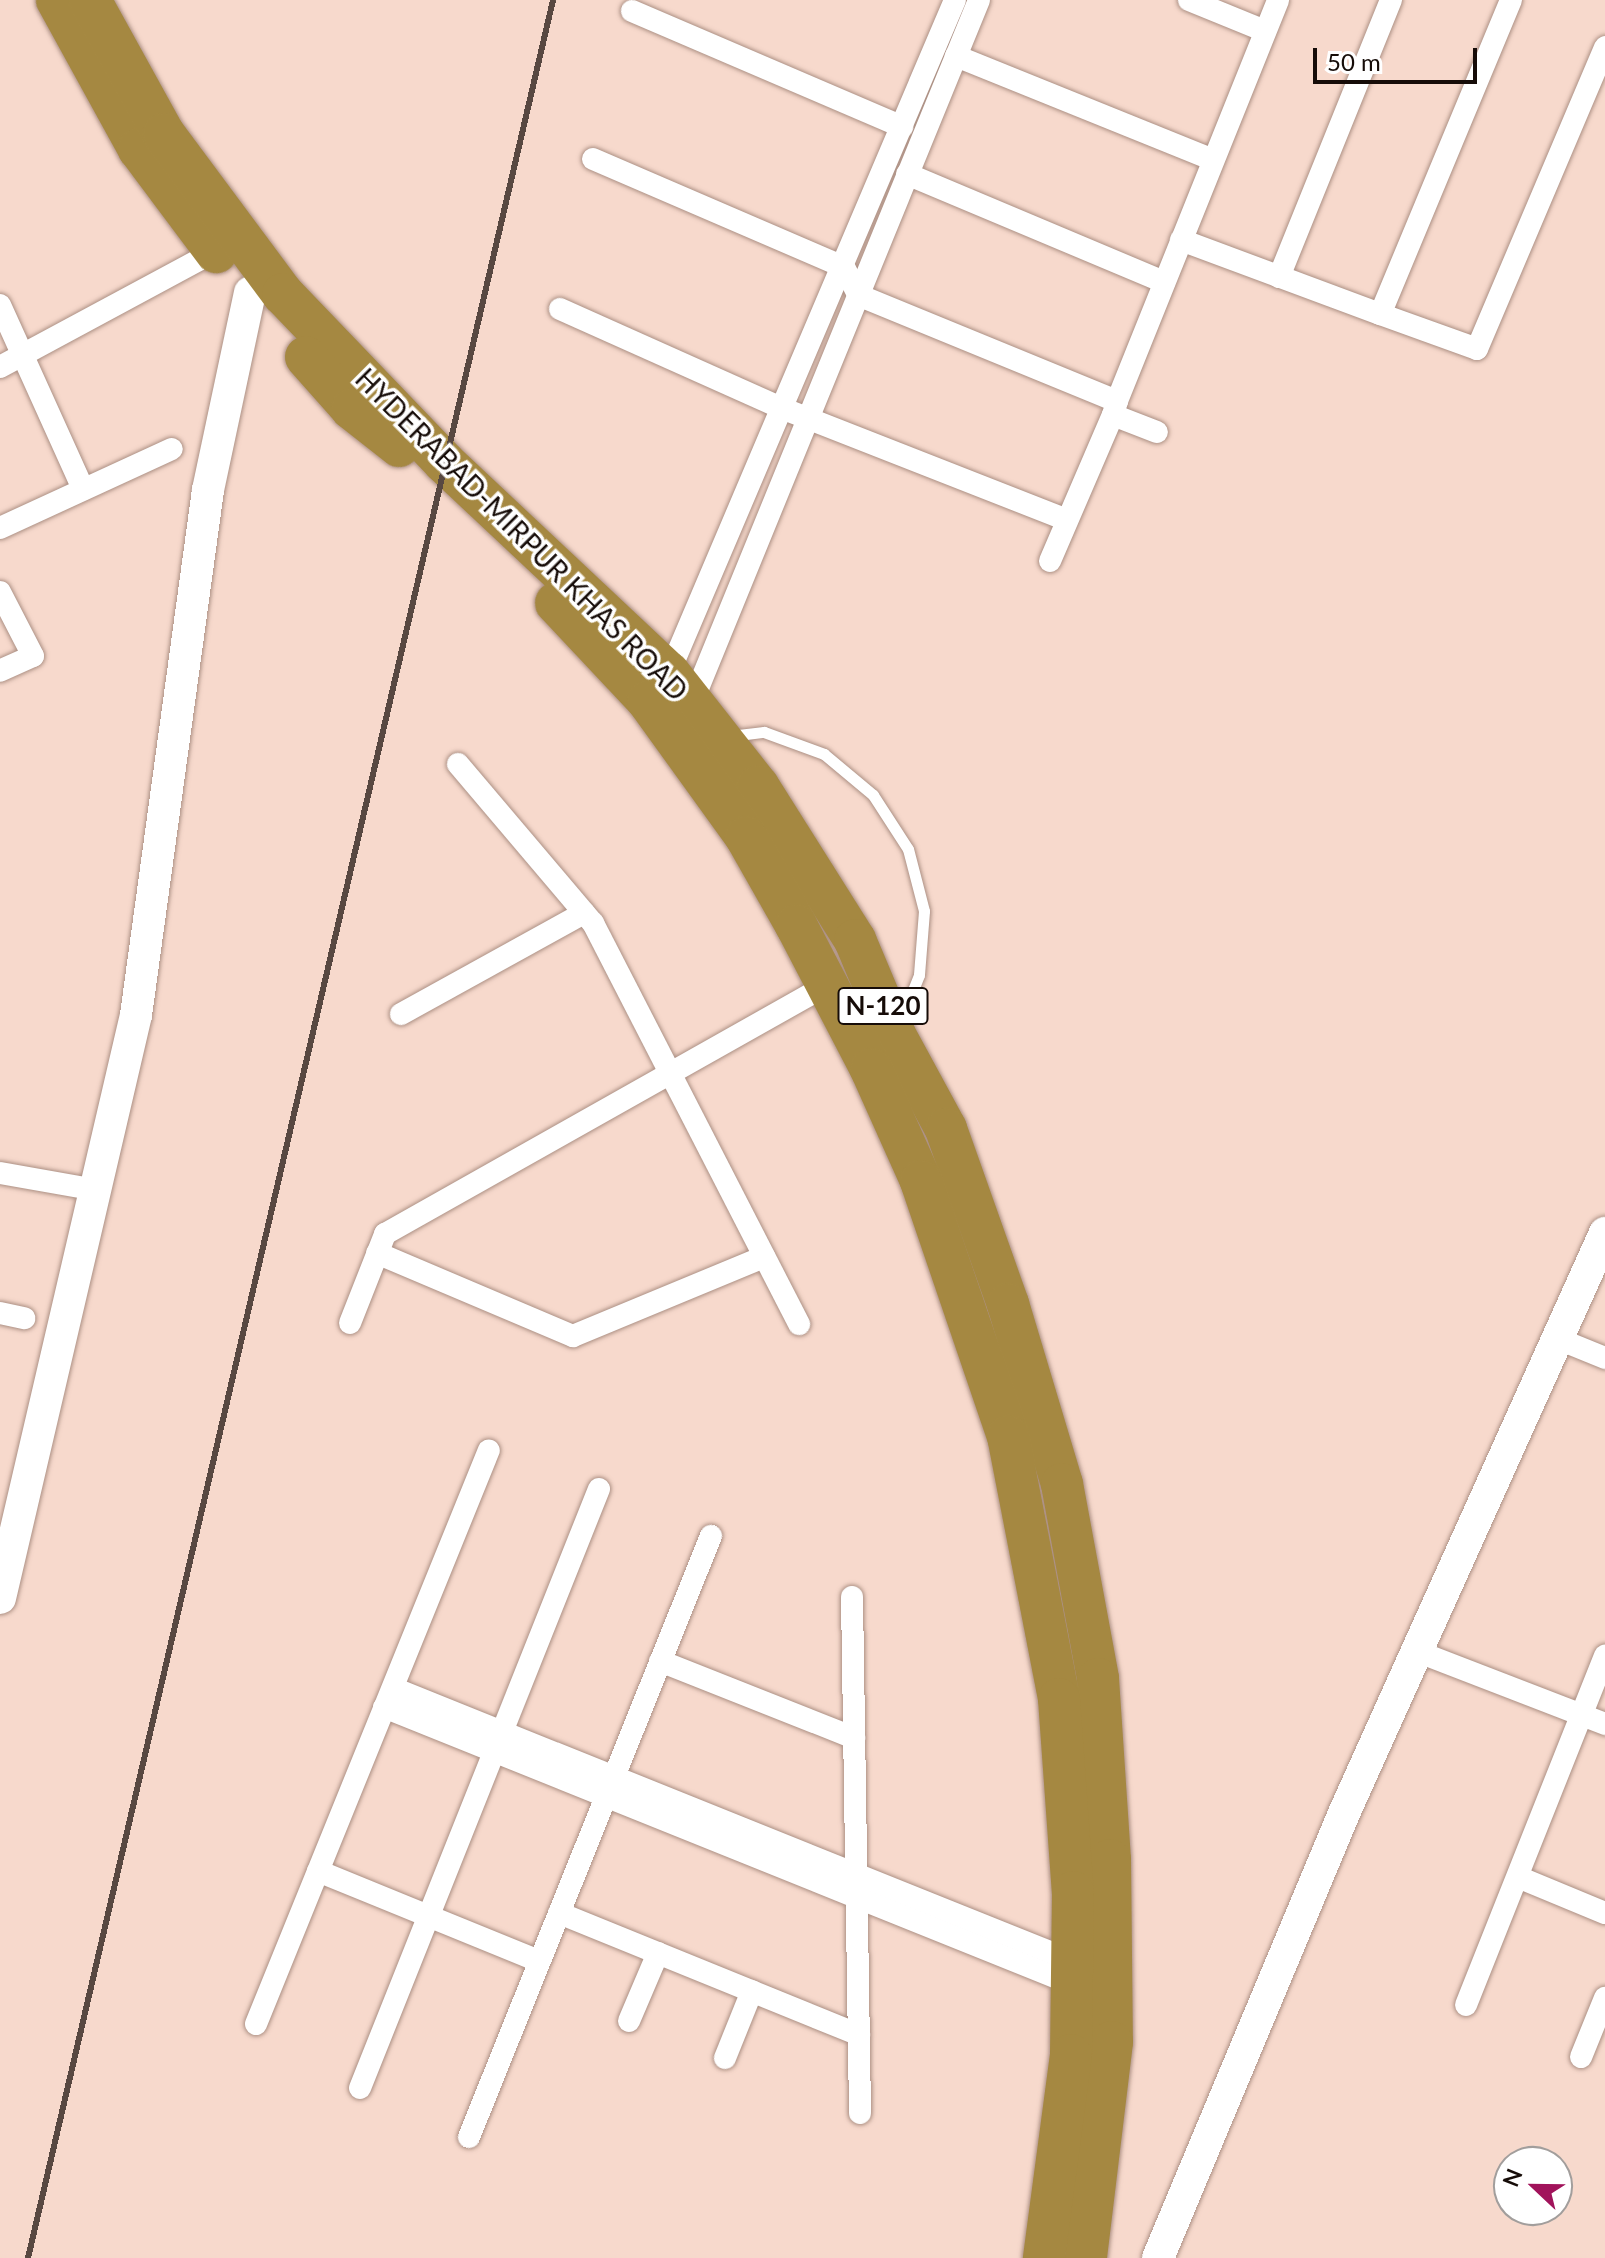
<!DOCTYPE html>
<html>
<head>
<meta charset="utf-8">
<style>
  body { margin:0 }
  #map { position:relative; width:1605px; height:2258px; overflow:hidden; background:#f7d9cc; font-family:Lato,sans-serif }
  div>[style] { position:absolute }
  .roads { filter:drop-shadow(0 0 2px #ac9084) drop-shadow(0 0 2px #ac9084) }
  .lane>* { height:11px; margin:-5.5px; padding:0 5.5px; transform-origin:5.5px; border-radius:5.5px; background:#fff }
  .street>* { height:22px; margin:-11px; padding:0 11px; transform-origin:11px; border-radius:11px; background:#fff }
  .secondary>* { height:32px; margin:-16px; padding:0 16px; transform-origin:16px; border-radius:16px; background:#fff }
  .highway>* { height:42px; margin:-21px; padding:0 21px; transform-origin:21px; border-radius:21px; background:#a58841 }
  .rail>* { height:6px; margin:-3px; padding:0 3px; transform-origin:3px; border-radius:3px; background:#584841 }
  span { translate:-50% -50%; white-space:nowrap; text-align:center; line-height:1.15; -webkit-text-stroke:7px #fff; paint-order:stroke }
  .shield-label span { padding:2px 6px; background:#fff; border:2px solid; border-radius:6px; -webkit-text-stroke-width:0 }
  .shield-label { font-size:26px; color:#160c08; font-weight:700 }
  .street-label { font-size:28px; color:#160c08 }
  .north { position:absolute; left:1493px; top:2146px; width:80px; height:80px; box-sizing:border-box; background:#fff; border:2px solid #a29e9c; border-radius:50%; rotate:292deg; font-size:22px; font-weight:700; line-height:32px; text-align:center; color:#160c08 }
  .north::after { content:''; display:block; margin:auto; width:28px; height:36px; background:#a1135b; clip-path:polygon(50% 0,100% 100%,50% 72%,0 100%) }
  .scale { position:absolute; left:1313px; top:48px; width:164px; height:36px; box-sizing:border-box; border:4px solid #160c08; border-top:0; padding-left:10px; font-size:24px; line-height:28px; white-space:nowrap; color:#160c08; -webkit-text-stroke:6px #fff; paint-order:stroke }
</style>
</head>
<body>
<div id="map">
  <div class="roads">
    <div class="lane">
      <i style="left:730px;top:736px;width:34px;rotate:-7deg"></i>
      <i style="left:764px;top:732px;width:64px;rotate:20.1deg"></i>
      <i style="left:824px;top:754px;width:64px;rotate:39.9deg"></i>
      <i style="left:873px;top:795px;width:64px;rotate:57.1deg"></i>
      <i style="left:908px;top:849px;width:64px;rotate:75.5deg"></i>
      <i style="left:924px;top:911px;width:64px;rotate:94.5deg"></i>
      <i style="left:919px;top:975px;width:48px;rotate:111.8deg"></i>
    </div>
    <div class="street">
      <i style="left:1189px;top:0;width:82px;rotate:22.2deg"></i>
      <i style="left:1511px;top:0;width:340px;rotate:112.6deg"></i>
      <i style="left:1380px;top:314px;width:103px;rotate:19.8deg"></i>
      <i style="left:1477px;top:349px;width:328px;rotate:-67deg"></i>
      <i style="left:632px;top:11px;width:294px;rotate:23.2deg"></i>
      <i style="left:956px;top:56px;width:277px;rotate:22deg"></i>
      <i style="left:593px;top:159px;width:273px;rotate:23.3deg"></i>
      <i style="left:844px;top:267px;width:31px;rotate:63deg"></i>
      <i style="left:858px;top:295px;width:280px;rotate:22.3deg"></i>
      <i style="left:1117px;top:401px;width:15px;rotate:106deg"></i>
      <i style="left:1113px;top:415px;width:47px;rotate:21.1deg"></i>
      <i style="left:907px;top:174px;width:279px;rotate:22.8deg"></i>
      <i style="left:1181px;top:240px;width:212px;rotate:20.4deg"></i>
      <i style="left:1279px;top:277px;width:299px;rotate:-68deg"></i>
      <i style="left:0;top:305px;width:202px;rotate:65.7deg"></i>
      <i style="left:560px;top:309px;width:245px;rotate:24.1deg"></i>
      <i style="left:784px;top:409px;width:304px;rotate:21.4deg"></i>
      <i style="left:0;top:367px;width:244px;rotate:-28.3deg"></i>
      <i style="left:1117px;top:401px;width:432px;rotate:-68.1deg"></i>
      <i style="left:0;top:528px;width:189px;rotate:-24.7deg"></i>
      <i style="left:1050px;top:561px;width:159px;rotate:-66.7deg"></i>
      <i style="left:0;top:592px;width:72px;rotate:62.7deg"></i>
      <i style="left:33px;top:656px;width:36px;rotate:156deg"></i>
      <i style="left:669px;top:673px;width:731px;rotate:-66.98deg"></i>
      <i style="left:692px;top:703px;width:759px;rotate:-67.79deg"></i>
      <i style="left:458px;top:764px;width:209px;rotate:49.7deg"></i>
      <i style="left:593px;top:923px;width:451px;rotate:62.8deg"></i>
      <i style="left:401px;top:1014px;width:209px;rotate:-28.9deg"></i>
      <i style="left:0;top:1173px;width:97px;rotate:10deg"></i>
      <i style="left:377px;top:1253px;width:213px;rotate:23deg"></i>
      <i style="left:573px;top:1336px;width:207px;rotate:-22.5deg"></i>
      <i style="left:0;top:1313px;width:25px;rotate:12deg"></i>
      <i style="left:350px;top:1323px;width:96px;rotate:-68.5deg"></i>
      <i style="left:385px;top:1234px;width:507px;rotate:-29.39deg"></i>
      <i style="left:1556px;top:1338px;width:53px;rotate:22.2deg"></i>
      <i style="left:852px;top:1597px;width:516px;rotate:89.11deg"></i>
      <i style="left:1416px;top:1651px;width:203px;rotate:21.1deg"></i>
      <i style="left:660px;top:1661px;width:209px;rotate:21.6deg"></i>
      <i style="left:393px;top:1688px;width:732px;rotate:21.9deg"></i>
      <i style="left:384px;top:1707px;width:742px;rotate:21.93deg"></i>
      <i style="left:318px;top:1871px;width:239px;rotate:22.2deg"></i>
      <i style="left:1518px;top:1877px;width:94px;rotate:22.5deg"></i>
      <i style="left:559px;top:1913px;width:324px;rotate:22.1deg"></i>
      <i style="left:1466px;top:2005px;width:376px;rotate:-68.3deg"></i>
      <i style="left:629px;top:2021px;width:74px;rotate:-66.9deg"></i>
      <i style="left:256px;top:2024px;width:619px;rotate:-67.91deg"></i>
      <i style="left:1581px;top:2057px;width:64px;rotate:-67.9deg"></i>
      <i style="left:725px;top:2058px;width:72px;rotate:-68.1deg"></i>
      <i style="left:360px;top:2088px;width:645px;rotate:-68.25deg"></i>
      <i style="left:469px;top:2137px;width:648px;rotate:-68.07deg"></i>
    </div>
    <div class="secondary">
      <i style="left:0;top:1598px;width:599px;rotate:-76.87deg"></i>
      <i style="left:136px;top:1015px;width:530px;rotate:-82.19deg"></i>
      <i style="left:208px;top:490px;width:202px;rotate:-78deg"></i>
      <i style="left:1158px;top:2258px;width:485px;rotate:-67.3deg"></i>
      <i style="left:1345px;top:1811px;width:634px;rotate:-65.78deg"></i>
    </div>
    <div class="highway">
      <i style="left:57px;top:0;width:170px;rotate:61.2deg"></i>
      <i style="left:139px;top:149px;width:129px;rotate:53.2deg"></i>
      <i style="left:90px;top:0;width:153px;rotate:61.1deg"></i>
      <i style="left:164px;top:134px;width:199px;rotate:53.4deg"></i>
      <i style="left:283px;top:294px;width:234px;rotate:46.2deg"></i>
      <i style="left:445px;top:463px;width:307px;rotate:43.2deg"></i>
      <i style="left:669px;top:673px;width:144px;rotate:51.8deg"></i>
      <i style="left:758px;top:786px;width:182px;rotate:57.8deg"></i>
      <i style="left:855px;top:940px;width:103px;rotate:67.2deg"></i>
      <i style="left:895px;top:1035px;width:107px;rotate:61.5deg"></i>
      <i style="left:946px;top:1129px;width:186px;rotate:70.5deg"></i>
      <i style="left:1008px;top:1304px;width:188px;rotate:73.3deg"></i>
      <i style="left:1062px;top:1484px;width:198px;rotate:79.5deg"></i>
      <i style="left:1098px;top:1679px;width:181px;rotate:86.2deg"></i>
      <i style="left:1110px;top:1860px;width:182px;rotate:89.4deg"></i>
      <i style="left:1112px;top:2042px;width:218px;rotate:96.9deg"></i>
      <i style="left:306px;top:357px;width:69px;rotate:48.5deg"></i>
      <i style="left:352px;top:409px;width:60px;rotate:38.2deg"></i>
      <i style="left:556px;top:603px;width:134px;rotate:46.8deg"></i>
      <i style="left:648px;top:701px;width:168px;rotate:54.2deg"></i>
      <i style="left:746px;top:837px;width:101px;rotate:60.4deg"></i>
      <i style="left:796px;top:925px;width:162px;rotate:62.5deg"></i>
      <i style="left:871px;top:1069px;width:123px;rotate:65.9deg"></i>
      <i style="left:921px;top:1181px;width:269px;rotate:71.2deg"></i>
      <i style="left:1008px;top:1436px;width:268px;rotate:79deg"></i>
      <i style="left:1059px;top:1699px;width:194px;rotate:85.9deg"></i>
      <i style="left:1073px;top:1892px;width:163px;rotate:90.7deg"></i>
      <i style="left:1071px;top:2055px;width:205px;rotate:97.6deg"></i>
    </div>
  </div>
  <div class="rail">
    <i style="left:28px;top:2258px;width:2318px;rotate:-76.91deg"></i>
  </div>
  <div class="shield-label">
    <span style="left:883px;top:1006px">N-120</span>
  </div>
  <div class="street-label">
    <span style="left:522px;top:534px;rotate:45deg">HYDERABAD-MIRPUR KHAS ROAD</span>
  </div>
  <div class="north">N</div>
  <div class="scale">50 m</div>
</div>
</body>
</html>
